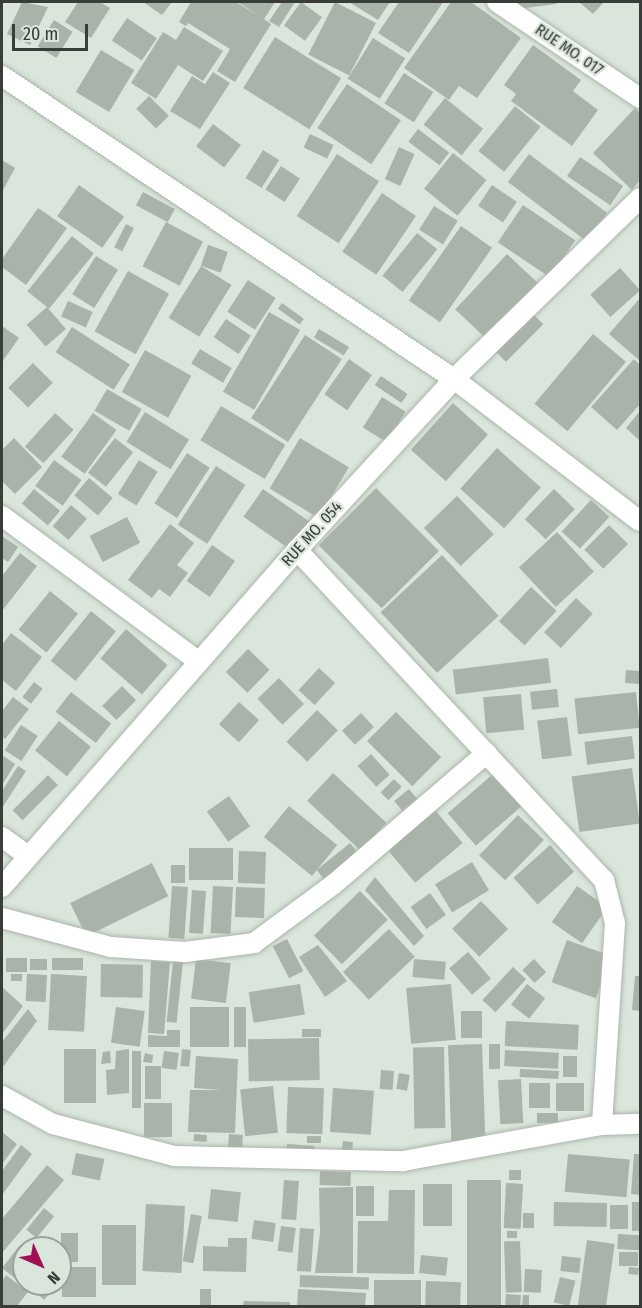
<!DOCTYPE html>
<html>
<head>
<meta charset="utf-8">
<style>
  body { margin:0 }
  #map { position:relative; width:642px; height:1308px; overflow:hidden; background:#dae5db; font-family:"Fira Sans Condensed",sans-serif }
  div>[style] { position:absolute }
  .building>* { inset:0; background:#a9b3aa; transform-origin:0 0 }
  .roads { filter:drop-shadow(0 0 2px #abb5ac) drop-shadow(0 0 2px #abb5ac) }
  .street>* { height:20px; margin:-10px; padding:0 10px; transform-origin:10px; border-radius:10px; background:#fff }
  span { translate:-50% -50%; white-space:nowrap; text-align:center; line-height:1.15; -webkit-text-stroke:4.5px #dae5db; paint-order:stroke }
  .street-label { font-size:16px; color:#393d3a }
  .frame { position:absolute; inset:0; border:3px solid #393d3a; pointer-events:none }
  .north { position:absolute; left:12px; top:1236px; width:60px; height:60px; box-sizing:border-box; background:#dae5db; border:2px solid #9aa29b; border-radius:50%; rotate:135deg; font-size:16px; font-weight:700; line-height:24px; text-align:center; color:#393d3a }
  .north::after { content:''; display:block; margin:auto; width:21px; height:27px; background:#a11057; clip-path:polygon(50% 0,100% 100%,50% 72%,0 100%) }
  .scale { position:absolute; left:12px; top:24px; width:76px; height:27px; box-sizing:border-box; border:3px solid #393d3a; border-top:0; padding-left:8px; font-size:18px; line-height:21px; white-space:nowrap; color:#393d3a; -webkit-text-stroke:4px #dae5db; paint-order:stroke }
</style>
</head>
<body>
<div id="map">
  <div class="building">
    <i style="clip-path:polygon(22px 2px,48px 7px,30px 45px,7px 34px)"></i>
    <i style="clip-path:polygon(78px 2px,100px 2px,110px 8px,91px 38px,65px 22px)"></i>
    <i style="clip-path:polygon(143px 2px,172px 2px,162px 15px)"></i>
    <i style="clip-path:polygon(191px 2px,236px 2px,262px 18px,238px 2px,275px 2px,264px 19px,271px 24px,235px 82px,217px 71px,230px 49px,188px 23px,186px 26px,179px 22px)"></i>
    <i style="clip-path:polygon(282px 2px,295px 2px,279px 27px,269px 21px)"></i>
    <i style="left:301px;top:2px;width:26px;height:29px;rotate:36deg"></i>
    <i style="left:335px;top:2px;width:46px;height:59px;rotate:27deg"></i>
    <i style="clip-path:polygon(349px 2px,390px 2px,378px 20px)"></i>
    <i style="clip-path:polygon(399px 2px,443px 2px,409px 53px,378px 33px)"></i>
    <i style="clip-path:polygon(451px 2px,471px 2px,521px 38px,477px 98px,459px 86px,449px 100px,404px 68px)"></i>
    <i style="clip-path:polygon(517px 2px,556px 2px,556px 4px,518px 9px)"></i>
    <i style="clip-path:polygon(579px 2px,604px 2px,593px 14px)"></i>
    <i style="left:127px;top:18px;width:36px;height:27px;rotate:34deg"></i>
    <i style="left:54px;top:20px;width:22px;height:31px;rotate:32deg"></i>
    <i style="clip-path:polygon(184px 27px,223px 51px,203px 81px,178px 65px,156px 99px,131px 83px,163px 32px,176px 40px)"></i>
    <i style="left:275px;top:37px;width:78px;height:60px;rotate:32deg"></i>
    <i style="left:373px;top:38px;width:38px;height:48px;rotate:32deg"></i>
    <i style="clip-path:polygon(533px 45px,581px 80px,573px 91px,598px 110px,572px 146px,511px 101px,516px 94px,504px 85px)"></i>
    <i style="left:101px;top:50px;width:39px;height:49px;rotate:31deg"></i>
    <i style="clip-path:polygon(213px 72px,230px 83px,200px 129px,170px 111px,192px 76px,205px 84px)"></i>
    <i style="left:404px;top:73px;width:35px;height:36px;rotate:33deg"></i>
    <i style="left:347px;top:84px;width:65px;height:53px;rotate:34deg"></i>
    <i style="left:149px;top:96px;width:28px;height:18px;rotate:45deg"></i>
    <i style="left:445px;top:98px;width:49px;height:34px;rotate:39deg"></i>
    <i style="left:515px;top:106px;width:33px;height:58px;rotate:39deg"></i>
    <i style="clip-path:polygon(635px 108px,640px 113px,640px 180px,632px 190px,593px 153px)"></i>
    <i style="left:213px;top:124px;width:35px;height:28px;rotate:37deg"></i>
    <i style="left:418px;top:129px;width:39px;height:16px;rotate:37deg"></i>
    <i style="left:310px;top:134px;width:26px;height:15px;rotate:25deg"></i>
    <i style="left:399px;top:147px;width:17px;height:35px;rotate:24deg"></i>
    <i style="left:263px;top:150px;width:19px;height:33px;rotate:32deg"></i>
    <i style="left:453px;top:153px;width:43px;height:46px;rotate:39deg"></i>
    <i style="left:337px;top:154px;width:50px;height:74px;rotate:33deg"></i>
    <i style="left:529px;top:154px;width:98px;height:35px;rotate:37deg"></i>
    <i style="left:580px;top:157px;width:52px;height:23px;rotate:34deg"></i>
    <i style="clip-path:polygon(2px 160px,15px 168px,2px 192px)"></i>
    <i style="left:281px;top:166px;width:23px;height:28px;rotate:34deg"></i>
    <i style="left:79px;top:185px;width:55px;height:38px;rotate:35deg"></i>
    <i style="left:492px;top:185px;width:30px;height:25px;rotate:34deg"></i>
    <i style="left:143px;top:192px;width:36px;height:15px;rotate:28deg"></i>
    <i style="left:382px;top:193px;width:41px;height:71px;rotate:34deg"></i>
    <i style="left:523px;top:205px;width:63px;height:45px;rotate:34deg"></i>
    <i style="left:434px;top:206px;width:28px;height:28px;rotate:32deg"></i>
    <i style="clip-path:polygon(38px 208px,67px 228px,26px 285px,2px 267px,2px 259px)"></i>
    <i style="left:166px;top:222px;width:42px;height:50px;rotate:28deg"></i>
    <i style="left:126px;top:224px;width:9px;height:26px;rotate:27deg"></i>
    <i style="left:461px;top:226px;width:38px;height:91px;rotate:35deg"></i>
    <i style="left:417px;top:233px;width:26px;height:55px;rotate:39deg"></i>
    <i style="left:72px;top:236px;width:28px;height:71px;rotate:39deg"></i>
    <i style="left:208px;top:245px;width:21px;height:22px;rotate:19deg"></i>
    <i style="left:507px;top:254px;width:42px;height:76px;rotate:43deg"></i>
    <i style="left:96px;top:256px;width:26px;height:45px;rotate:32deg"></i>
    <i style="left:201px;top:266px;width:36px;height:61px;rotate:32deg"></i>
    <i style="left:620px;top:268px;width:30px;height:40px;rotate:48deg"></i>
    <i style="left:128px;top:271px;width:47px;height:69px;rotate:29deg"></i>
    <i style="left:248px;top:280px;width:33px;height:38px;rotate:33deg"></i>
    <i style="clip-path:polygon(640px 298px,640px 361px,609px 334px)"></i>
    <i style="left:68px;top:301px;width:27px;height:17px;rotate:24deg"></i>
    <i style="left:282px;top:303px;width:27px;height:7px;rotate:36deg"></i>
    <i style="left:47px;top:307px;width:29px;height:27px;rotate:49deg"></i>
    <i style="left:269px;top:312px;width:36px;height:92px;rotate:30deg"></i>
    <i style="left:532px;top:313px;width:16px;height:53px;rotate:45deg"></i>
    <i style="left:226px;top:319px;width:30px;height:22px;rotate:34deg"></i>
    <i style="clip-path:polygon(2px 326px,19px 338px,2px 362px)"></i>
    <i style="left:72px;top:327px;width:69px;height:30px;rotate:33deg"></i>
    <i style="left:319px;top:329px;width:35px;height:10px;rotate:31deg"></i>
    <i style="left:593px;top:334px;width:43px;height:91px;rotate:40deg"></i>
    <i style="left:305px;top:335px;width:44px;height:99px;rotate:33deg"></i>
    <i style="left:200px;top:349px;width:37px;height:17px;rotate:31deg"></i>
    <i style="left:145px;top:350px;width:53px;height:48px;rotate:29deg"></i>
    <i style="left:349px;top:359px;width:28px;height:43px;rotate:35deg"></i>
    <i style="clip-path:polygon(634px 359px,640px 365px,640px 404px,617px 430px,591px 407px)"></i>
    <i style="left:33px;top:363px;width:28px;height:35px;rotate:45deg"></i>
    <i style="left:381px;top:376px;width:32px;height:11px;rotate:34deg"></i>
    <i style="left:107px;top:389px;width:40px;height:25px;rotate:30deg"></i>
    <i style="left:382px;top:397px;width:28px;height:36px;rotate:32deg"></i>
    <i style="left:453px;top:403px;width:47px;height:63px;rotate:42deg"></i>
    <i style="left:221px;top:406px;width:75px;height:40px;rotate:31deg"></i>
    <i style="clip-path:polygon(640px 411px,640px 441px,626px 428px)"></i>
    <i style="left:145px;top:412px;width:52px;height:35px;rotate:32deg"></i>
    <i style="left:55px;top:413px;width:25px;height:45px;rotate:42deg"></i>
    <i style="left:93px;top:413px;width:29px;height:54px;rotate:36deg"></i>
    <i style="clip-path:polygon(14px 438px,42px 467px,15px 494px,2px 481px,2px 450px)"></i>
    <i style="left:115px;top:438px;width:23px;height:44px;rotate:38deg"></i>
    <i style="left:300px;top:438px;width:57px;height:59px;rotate:31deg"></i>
    <i style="left:497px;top:448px;width:59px;height:55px;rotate:42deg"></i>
    <i style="left:187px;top:453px;width:27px;height:60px;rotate:33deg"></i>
    <i style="left:54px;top:460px;width:34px;height:32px;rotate:36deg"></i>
    <i style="left:139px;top:460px;width:22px;height:40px;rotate:32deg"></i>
    <i style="left:216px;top:466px;width:35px;height:70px;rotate:33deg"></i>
    <i style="left:89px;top:478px;width:31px;height:23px;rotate:40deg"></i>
    <i style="left:376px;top:488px;width:89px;height:81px;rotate:45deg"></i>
    <i style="left:34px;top:489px;width:34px;height:19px;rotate:40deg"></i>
    <i style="left:263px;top:489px;width:60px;height:34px;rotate:35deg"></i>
    <i style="left:554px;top:489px;width:29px;height:42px;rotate:44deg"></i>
    <i style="left:457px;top:496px;width:53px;height:46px;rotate:46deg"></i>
    <i style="left:591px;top:500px;width:25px;height:43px;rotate:43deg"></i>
    <i style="left:71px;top:505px;width:21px;height:28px;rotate:41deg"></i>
    <i style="left:127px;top:517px;width:29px;height:42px;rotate:63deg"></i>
    <i style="clip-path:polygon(170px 524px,194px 543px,177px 565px,188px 573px,170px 597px,159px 589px,152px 598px,128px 580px)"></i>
    <i style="left:609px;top:525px;width:27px;height:35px;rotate:45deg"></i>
    <i style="left:557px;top:532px;width:54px;height:52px;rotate:47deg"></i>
    <i style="clip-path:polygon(2px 536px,18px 547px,8px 562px,2px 558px)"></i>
    <i style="left:212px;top:545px;width:28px;height:44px;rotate:35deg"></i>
    <i style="clip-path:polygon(20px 553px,37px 566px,2px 611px,2px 576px)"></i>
    <i style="left:442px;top:555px;width:83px;height:84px;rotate:47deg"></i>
    <i style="left:531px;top:587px;width:35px;height:47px;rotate:43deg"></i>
    <i style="left:50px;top:591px;width:36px;height:50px;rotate:39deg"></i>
    <i style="left:576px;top:598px;width:23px;height:47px;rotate:43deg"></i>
    <i style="left:91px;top:611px;width:32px;height:64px;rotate:39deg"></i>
    <i style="left:126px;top:629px;width:55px;height:39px;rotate:41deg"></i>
    <i style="clip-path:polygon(11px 633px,42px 657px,16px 691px,2px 680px,2px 645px)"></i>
    <i style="left:248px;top:649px;width:30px;height:32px;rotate:44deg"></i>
    <i style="left:548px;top:658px;width:25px;height:96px;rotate:83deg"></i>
    <i style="left:319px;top:668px;width:22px;height:30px;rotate:43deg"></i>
    <i style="left:626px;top:670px;width:14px;height:13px;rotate:4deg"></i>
    <i style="left:279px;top:678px;width:36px;height:30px;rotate:46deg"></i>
    <i style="left:34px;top:682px;width:11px;height:19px;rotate:38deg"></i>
    <i style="left:122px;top:686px;width:20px;height:28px;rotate:45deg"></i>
    <i style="left:557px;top:689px;width:18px;height:27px;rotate:84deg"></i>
    <i style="left:71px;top:692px;width:51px;height:25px;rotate:38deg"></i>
    <i style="left:636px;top:692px;width:36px;height:62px;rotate:84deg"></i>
    <i style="left:521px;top:694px;width:36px;height:38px;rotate:85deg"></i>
    <i style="clip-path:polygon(13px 697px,29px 709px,5px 739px,2px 737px,2px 711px)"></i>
    <i style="left:239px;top:702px;width:27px;height:30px;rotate:42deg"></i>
    <i style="left:317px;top:710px;width:29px;height:44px;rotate:44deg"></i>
    <i style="left:396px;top:712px;width:64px;height:41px;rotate:45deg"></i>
    <i style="left:361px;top:713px;width:19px;height:26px;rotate:47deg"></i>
    <i style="left:567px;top:717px;width:39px;height:30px;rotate:83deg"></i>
    <i style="left:59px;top:721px;width:41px;height:38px;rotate:39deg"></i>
    <i style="left:21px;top:725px;width:20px;height:30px;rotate:33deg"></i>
    <i style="left:632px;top:736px;width:23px;height:48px;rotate:83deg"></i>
    <i style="left:371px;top:754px;width:28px;height:18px;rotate:48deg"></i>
    <i style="clip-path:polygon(2px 755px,15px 764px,2px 785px)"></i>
    <i style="clip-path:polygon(18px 766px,26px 771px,2px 808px,2px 791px)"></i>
    <i style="left:632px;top:768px;width:56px;height:61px;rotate:82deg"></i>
    <i style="left:333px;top:773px;width:73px;height:38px;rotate:43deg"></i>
    <i style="left:493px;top:774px;width:43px;height:60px;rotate:49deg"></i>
    <i style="left:48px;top:775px;width:14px;height:50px;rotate:45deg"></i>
    <i style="left:394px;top:779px;width:11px;height:19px;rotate:45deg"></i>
    <i style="left:409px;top:789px;width:13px;height:19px;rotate:51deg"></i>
    <i style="left:229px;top:796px;width:37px;height:27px;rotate:55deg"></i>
    <i style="left:289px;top:806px;width:62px;height:40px;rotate:39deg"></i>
    <i style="left:435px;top:810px;width:43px;height:62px;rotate:50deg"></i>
    <i style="left:518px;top:815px;width:36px;height:56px;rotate:44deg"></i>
    <i style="left:350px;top:843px;width:14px;height:43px;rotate:51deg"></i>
    <i style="left:550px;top:845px;width:36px;height:49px;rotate:48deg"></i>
    <i style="left:189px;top:848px;width:44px;height:32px"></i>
    <i style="left:239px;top:851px;width:27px;height:32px;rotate:2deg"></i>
    <i style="left:472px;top:862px;width:33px;height:43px;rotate:59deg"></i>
    <i style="left:152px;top:863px;width:37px;height:91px;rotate:64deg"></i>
    <i style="left:171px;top:865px;width:14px;height:18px"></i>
    <i style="clip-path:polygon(375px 877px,424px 936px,414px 946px,365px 890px)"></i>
    <i style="left:172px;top:886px;width:16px;height:52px;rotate:4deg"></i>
    <i style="left:213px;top:886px;width:20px;height:47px;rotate:3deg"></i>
    <i style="left:577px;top:886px;width:37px;height:44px;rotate:35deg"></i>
    <i style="left:236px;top:887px;width:29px;height:30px;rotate:2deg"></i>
    <i style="left:192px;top:890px;width:14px;height:43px;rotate:4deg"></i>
    <i style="left:360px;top:891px;width:40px;height:64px;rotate:46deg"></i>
    <i style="left:430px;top:893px;width:27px;height:24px;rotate:54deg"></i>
    <i style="left:481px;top:901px;width:39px;height:40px;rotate:46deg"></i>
    <i style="left:389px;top:929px;width:38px;height:63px;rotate:47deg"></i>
    <i style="left:287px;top:939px;width:36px;height:16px;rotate:63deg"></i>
    <i style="left:567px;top:940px;width:47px;height:45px;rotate:20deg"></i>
    <i style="clip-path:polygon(318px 945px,347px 981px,325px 997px,299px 957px)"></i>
    <i style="left:468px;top:952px;width:35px;height:25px;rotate:49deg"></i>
    <i style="left:6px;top:958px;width:21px;height:14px"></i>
    <i style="left:52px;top:958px;width:31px;height:12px"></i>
    <i style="left:30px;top:959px;width:17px;height:11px"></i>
    <i style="left:196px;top:959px;width:35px;height:40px;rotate:7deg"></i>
    <i style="left:414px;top:959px;width:32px;height:18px;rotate:5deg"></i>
    <i style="left:534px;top:959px;width:18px;height:16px;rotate:47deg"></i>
    <i style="clip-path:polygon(151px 961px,170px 962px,164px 1034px,148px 1033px)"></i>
    <i style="left:173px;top:961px;width:10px;height:61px;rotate:6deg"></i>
    <i style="left:101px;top:964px;width:42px;height:33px;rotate:1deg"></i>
    <i style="left:513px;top:967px;width:18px;height:45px;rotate:43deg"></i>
    <i style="left:11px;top:974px;width:11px;height:7px"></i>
    <i style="left:27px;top:974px;width:20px;height:27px;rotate:3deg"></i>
    <i style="left:51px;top:974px;width:36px;height:56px;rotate:3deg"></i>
    <i style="clip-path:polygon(635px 976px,640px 976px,640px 1011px,632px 1010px)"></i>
    <i style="left:300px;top:984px;width:31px;height:52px;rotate:81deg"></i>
    <i style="left:451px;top:984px;width:56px;height:45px;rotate:85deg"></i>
    <i style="left:527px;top:984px;width:23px;height:26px;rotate:38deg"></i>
    <i style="clip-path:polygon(2px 987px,23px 1006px,2px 1034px)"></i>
    <i style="left:116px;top:1007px;width:29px;height:36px;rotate:8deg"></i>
    <i style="left:190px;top:1007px;width:39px;height:40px"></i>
    <i style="left:234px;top:1007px;width:12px;height:40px"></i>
    <i style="clip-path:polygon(28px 1009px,37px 1021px,2px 1068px,2px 1042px)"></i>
    <i style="left:461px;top:1011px;width:21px;height:27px"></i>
    <i style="left:506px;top:1021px;width:73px;height:25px;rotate:3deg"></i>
    <i style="left:302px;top:1029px;width:19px;height:8px"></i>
    <i style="clip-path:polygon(167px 1030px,180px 1030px,180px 1047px,148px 1047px,148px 1035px,167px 1036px)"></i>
    <i style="left:319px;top:1038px;width:42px;height:71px;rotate:89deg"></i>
    <i style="left:482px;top:1044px;width:96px;height:34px;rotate:88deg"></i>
    <i style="left:489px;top:1044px;width:11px;height:25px"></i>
    <i style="left:444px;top:1047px;width:81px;height:31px;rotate:89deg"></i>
    <i style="left:64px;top:1049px;width:32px;height:54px"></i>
    <i style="clip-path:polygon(129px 1049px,129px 1093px,107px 1095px,106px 1070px,115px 1069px,116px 1051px)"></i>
    <i style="left:182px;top:1049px;width:9px;height:17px;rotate:6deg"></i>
    <i style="left:505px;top:1050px;width:54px;height:16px;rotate:3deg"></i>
    <i style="clip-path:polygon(110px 1051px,111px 1063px,101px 1064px,103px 1052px)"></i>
    <i style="left:132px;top:1051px;width:9px;height:57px"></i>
    <i style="left:164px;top:1051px;width:15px;height:17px;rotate:8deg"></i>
    <i style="clip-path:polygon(145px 1053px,153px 1055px,152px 1063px,143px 1062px)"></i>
    <i style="clip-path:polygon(196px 1056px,238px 1059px,235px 1133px,188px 1132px,190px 1090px,222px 1090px,194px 1088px)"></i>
    <i style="left:563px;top:1056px;width:14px;height:21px"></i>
    <i style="left:145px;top:1066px;width:16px;height:33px"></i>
    <i style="left:520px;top:1069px;width:39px;height:8px;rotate:3deg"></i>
    <i style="left:381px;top:1070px;width:13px;height:19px;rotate:4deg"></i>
    <i style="left:399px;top:1073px;width:11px;height:16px;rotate:10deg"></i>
    <i style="left:521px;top:1079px;width:44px;height:23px;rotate:87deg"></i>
    <i style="left:550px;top:1083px;width:25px;height:21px;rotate:90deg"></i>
    <i style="left:556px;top:1083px;width:28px;height:28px"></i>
    <i style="left:273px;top:1086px;width:47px;height:33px;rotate:84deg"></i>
    <i style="left:288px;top:1087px;width:36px;height:46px;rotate:2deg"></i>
    <i style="left:333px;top:1088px;width:41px;height:44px;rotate:4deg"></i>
    <i style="left:144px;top:1103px;width:28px;height:34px"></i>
    <i style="left:537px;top:1113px;width:21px;height:10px"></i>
    <i style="clip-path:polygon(2px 1132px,17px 1144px,2px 1164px)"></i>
    <i style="left:194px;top:1134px;width:13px;height:7px;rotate:4deg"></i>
    <i style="left:229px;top:1134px;width:14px;height:14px;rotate:4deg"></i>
    <i style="left:307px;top:1136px;width:14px;height:7px"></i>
    <i style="left:343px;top:1141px;width:10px;height:11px;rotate:6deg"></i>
    <i style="left:287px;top:1144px;width:28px;height:12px;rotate:4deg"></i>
    <i style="clip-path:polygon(21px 1145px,32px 1154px,2px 1195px,2px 1171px)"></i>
    <i style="left:76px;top:1153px;width:29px;height:22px;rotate:12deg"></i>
    <i style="left:568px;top:1154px;width:62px;height:38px;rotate:5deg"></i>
    <i style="clip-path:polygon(634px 1154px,640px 1154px,640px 1195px,631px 1194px)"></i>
    <i style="clip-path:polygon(47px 1165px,64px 1180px,2px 1253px,2px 1219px)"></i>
    <i style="left:509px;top:1170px;width:12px;height:10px"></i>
    <i style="left:320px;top:1171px;width:31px;height:14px;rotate:2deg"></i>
    <i style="left:284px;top:1180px;width:15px;height:39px;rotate:4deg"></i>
    <i style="left:501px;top:1180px;width:126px;height:34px;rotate:90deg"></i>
    <i style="left:506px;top:1183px;width:17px;height:45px;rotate:3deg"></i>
    <i style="left:423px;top:1184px;width:29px;height:42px"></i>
    <i style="left:356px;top:1186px;width:18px;height:30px"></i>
    <i style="clip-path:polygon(353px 1187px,353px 1273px,315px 1273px,320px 1232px,319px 1188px)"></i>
    <i style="left:211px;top:1189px;width:30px;height:30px;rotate:6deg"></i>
    <i style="clip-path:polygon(389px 1190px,415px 1190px,414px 1274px,357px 1273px,358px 1221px,388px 1221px)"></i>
    <i style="left:554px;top:1202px;width:53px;height:24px;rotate:1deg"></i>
    <i style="left:632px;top:1202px;width:8px;height:29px"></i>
    <i style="left:146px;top:1204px;width:39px;height:67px;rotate:3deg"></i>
    <i style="left:610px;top:1205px;width:18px;height:24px"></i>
    <i style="left:44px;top:1208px;width:13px;height:28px;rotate:39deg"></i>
    <i style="left:523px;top:1213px;width:11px;height:15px"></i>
    <i style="left:191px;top:1214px;width:11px;height:48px;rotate:10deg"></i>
    <i style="left:254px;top:1220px;width:22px;height:19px;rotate:8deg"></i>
    <i style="left:102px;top:1225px;width:34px;height:60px"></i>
    <i style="left:281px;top:1226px;width:15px;height:25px;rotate:8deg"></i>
    <i style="left:300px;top:1228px;width:14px;height:43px;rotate:4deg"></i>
    <i style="left:507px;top:1231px;width:10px;height:7px"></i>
    <i style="left:61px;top:1233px;width:17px;height:29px"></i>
    <i style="left:618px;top:1234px;width:22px;height:15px;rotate:3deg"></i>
    <i style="clip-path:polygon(228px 1238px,247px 1238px,246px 1272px,203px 1271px,203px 1246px,228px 1247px)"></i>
    <i style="left:587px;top:1240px;width:28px;height:66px;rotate:8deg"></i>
    <i style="left:520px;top:1241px;width:51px;height:16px;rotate:88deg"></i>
    <i style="clip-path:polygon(20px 1245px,24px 1247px,21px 1283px,2px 1268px)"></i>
    <i style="left:619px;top:1252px;width:19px;height:14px"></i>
    <i style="left:421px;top:1255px;width:27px;height:18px;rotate:6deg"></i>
    <i style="left:562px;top:1256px;width:19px;height:15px;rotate:6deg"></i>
    <i style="left:62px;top:1267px;width:34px;height:30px"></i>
    <i style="left:629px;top:1267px;width:10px;height:7px;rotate:6deg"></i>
    <i style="left:525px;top:1269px;width:17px;height:23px;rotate:3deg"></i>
    <i style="clip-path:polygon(6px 1275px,28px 1292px,17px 1306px,2px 1306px,2px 1281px)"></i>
    <i style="left:300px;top:1275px;width:69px;height:12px;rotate:2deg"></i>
    <i style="left:560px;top:1277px;width:16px;height:26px;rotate:14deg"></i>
    <i style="left:374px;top:1280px;width:47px;height:26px"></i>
    <i style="left:426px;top:1281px;width:35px;height:25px;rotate:2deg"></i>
    <i style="clip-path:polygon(27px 1284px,57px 1284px,44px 1300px)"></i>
    <i style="left:211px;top:1289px;width:17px;height:11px;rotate:90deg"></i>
    <i style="clip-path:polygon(298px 1289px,366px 1293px,365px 1306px,297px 1305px)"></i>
    <i style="left:506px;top:1294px;width:15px;height:12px;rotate:4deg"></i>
    <i style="clip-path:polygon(523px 1295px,529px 1295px,529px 1306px,522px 1306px)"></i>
    <i style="clip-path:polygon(244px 1301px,290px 1302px,290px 1306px,243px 1306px)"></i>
  </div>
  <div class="roads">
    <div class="street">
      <i style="left:497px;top:2px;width:172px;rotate:33.9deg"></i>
      <i style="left:2px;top:76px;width:544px;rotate:33.84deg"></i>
      <i style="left:454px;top:379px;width:234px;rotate:37.4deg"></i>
      <i style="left:2px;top:516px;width:245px;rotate:36.5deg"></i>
      <i style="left:297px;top:550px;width:451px;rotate:47.1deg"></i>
      <i style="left:604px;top:880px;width:44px;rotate:75.7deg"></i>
      <i style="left:615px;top:923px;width:202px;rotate:93.7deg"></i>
      <i style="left:2px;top:837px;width:32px;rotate:36deg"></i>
      <i style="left:2px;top:887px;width:448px;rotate:-48.8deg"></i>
      <i style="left:297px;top:550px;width:232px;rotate:-47.4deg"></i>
      <i style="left:454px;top:379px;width:260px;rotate:-44.2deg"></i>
      <i style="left:2px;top:918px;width:113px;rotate:14.9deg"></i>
      <i style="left:111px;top:947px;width:74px;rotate:3.9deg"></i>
      <i style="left:185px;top:952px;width:70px;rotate:-7.4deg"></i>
      <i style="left:254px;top:943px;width:99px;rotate:-36.4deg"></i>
      <i style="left:334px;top:884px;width:201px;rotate:-40.6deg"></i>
      <i style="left:2px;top:1096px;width:58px;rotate:28.8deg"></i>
      <i style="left:53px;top:1124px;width:125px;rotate:14.8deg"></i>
      <i style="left:174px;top:1156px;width:229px;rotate:1.3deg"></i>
      <i style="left:403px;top:1161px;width:202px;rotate:-10.3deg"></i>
      <i style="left:602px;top:1125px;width:38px;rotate:-2deg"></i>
    </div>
  </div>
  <div class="street-label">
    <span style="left:569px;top:50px;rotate:34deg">RUE MO. 017</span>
    <span style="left:312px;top:534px;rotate:-48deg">RUE MO. 054</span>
  </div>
  <div class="frame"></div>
  <div class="north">N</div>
  <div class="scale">20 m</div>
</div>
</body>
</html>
